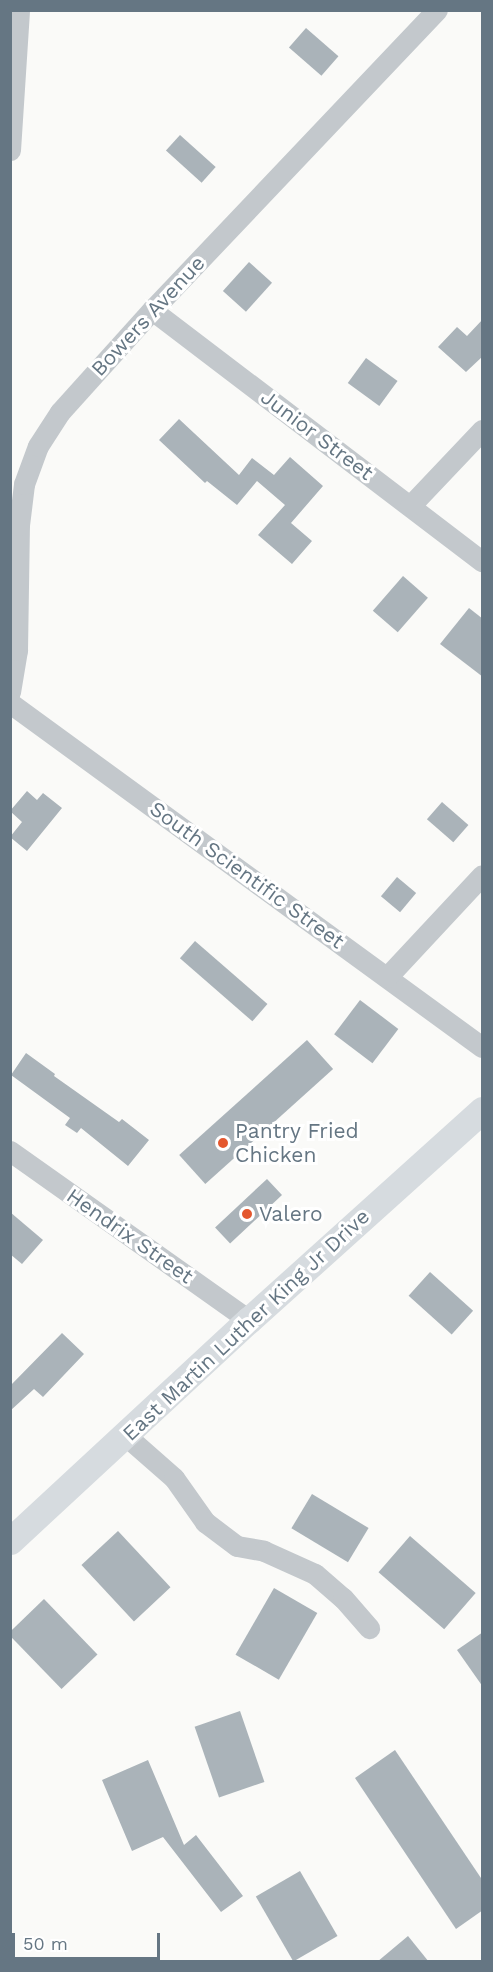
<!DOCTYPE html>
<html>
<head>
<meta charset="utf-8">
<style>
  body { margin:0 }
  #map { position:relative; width:493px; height:1972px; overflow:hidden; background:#fafaf8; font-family:"Work Sans",sans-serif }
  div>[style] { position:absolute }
  .building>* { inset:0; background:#aab3b9; transform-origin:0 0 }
  .minor>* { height:21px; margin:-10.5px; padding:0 10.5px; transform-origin:10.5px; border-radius:10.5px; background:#c3c8cc }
  .major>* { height:27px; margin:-13.5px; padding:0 13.5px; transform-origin:13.5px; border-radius:13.5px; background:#d6dbdf }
  .dots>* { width:16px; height:16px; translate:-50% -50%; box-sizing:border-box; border:3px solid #fff; border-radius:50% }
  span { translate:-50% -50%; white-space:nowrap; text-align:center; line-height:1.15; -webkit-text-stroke:6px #fff; paint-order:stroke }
  .street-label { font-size:21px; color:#657683 }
  .poi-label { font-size:21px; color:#657683 }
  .left { translate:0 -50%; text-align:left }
  .frame { position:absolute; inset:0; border:12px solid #657683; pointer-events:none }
  .scale { position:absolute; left:12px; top:1933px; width:148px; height:27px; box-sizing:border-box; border:3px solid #657683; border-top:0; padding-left:8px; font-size:18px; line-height:21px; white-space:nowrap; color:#657683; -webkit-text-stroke:4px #fff; paint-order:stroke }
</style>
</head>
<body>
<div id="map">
  <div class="building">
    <i style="left:306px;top:28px;width:43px;height:26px;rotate:41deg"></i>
    <i style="left:180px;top:135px;width:48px;height:21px;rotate:42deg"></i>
    <i style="left:249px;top:262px;width:31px;height:39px;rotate:42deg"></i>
    <i style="clip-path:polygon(483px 319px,483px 356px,466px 372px,438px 347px,457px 327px,467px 336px)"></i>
    <i style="left:366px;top:358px;width:39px;height:31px;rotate:36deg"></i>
    <i style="clip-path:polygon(179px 419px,239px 475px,252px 458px,274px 475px,290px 457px,323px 486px,291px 523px,312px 541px,292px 564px,258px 535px,285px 505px,257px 481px,237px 505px,207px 481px,205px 483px,159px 440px)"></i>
    <i style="left:403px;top:576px;width:33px;height:46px;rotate:41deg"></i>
    <i style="clip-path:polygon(469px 608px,483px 619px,483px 677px,440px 644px)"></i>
    <i style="clip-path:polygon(27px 791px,37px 800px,43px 793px,62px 808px,27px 851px,10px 837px,22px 822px,10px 811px)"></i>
    <i style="left:442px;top:802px;width:35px;height:23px;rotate:41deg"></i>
    <i style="left:397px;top:877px;width:25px;height:25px;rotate:40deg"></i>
    <i style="left:195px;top:941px;width:96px;height:23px;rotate:41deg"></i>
    <i style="left:360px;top:1000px;width:48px;height:43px;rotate:37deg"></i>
    <i style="left:307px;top:1040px;width:39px;height:172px;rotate:48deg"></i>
    <i style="clip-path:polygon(26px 1053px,55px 1074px,54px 1076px,119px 1122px,122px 1119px,149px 1140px,128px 1166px,81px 1128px,77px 1133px,65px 1125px,70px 1118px,11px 1075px)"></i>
    <i style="left:267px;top:1179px;width:22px;height:71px;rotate:47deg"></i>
    <i style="clip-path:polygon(10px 1212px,43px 1240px,22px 1264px,10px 1254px)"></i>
    <i style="left:430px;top:1272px;width:58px;height:32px;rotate:42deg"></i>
    <i style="clip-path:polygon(62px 1333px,84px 1354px,43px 1397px,34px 1389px,10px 1411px,10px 1386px)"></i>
    <i style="left:312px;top:1494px;width:66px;height:40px;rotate:31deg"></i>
    <i style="left:118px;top:1531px;width:77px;height:50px;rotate:47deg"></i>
    <i style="left:410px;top:1536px;width:87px;height:48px;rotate:41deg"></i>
    <i style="left:274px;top:1588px;width:50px;height:77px;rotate:30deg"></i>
    <i style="left:44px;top:1599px;width:77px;height:50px;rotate:46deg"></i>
    <i style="clip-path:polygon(483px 1632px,483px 1687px,457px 1650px)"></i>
    <i style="left:240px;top:1711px;width:75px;height:48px;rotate:71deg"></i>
    <i style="clip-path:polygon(395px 1750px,483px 1881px,483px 1910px,456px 1929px,355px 1778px)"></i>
    <i style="clip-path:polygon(148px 1760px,184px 1845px,196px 1835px,243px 1896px,221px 1912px,163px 1837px,132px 1851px,102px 1780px)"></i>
    <i style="left:300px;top:1871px;width:75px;height:51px;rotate:60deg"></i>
    <i style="clip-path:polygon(408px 1936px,429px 1962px,377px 1962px)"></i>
  </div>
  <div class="minor">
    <i style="left:10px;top:150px;width:140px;rotate:-86.3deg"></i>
    <i style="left:152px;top:310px;width:415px;rotate:37.3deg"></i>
    <i style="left:410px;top:506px;width:105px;rotate:-46.5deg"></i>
    <i style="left:10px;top:692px;width:43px;rotate:-80.5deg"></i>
    <i style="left:17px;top:650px;width:125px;rotate:-89.1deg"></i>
    <i style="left:19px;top:525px;width:41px;rotate:-83deg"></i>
    <i style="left:24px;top:484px;width:40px;rotate:-69.8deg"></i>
    <i style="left:38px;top:446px;width:40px;rotate:-57.1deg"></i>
    <i style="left:60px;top:412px;width:137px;rotate:-48deg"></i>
    <i style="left:152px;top:310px;width:414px;rotate:-46.5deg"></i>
    <i style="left:10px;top:703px;width:584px;rotate:36.09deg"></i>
    <i style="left:387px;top:977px;width:139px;rotate:-47deg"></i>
    <i style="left:10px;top:1151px;width:293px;rotate:35.3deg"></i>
    <i style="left:125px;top:1435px;width:65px;rotate:41.3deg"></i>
    <i style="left:174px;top:1478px;width:54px;rotate:54.8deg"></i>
    <i style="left:205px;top:1522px;width:40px;rotate:37deg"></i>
    <i style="left:237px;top:1546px;width:27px;rotate:10deg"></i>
    <i style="left:264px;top:1551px;width:56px;rotate:24.3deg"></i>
    <i style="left:315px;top:1574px;width:37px;rotate:41deg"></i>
    <i style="left:343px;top:1598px;width:40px;rotate:49deg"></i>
  </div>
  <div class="major">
    <i style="left:10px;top:1541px;width:326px;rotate:-42.8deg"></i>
    <i style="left:249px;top:1320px;width:314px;rotate:-42deg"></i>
  </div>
  <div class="dots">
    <i style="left:223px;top:1143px;background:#e4572e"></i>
    <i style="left:247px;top:1214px;background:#e4572e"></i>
  </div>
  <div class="street-label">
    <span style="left:148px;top:316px;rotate:-47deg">Bowers Avenue</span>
    <span style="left:317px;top:435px;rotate:37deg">Junior Street</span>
    <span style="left:247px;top:875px;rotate:36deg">South Scientific Street</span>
    <span style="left:130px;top:1236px;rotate:35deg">Hendrix Street</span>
    <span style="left:246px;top:1325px;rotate:-43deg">East Martin Luther King Jr Drive</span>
  </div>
  <div class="poi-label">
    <span class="left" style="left:235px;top:1143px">Pantry Fried<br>Chicken</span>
    <span class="left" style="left:259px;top:1214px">Valero</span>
  </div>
  <div class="frame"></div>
  <div class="scale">50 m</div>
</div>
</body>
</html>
